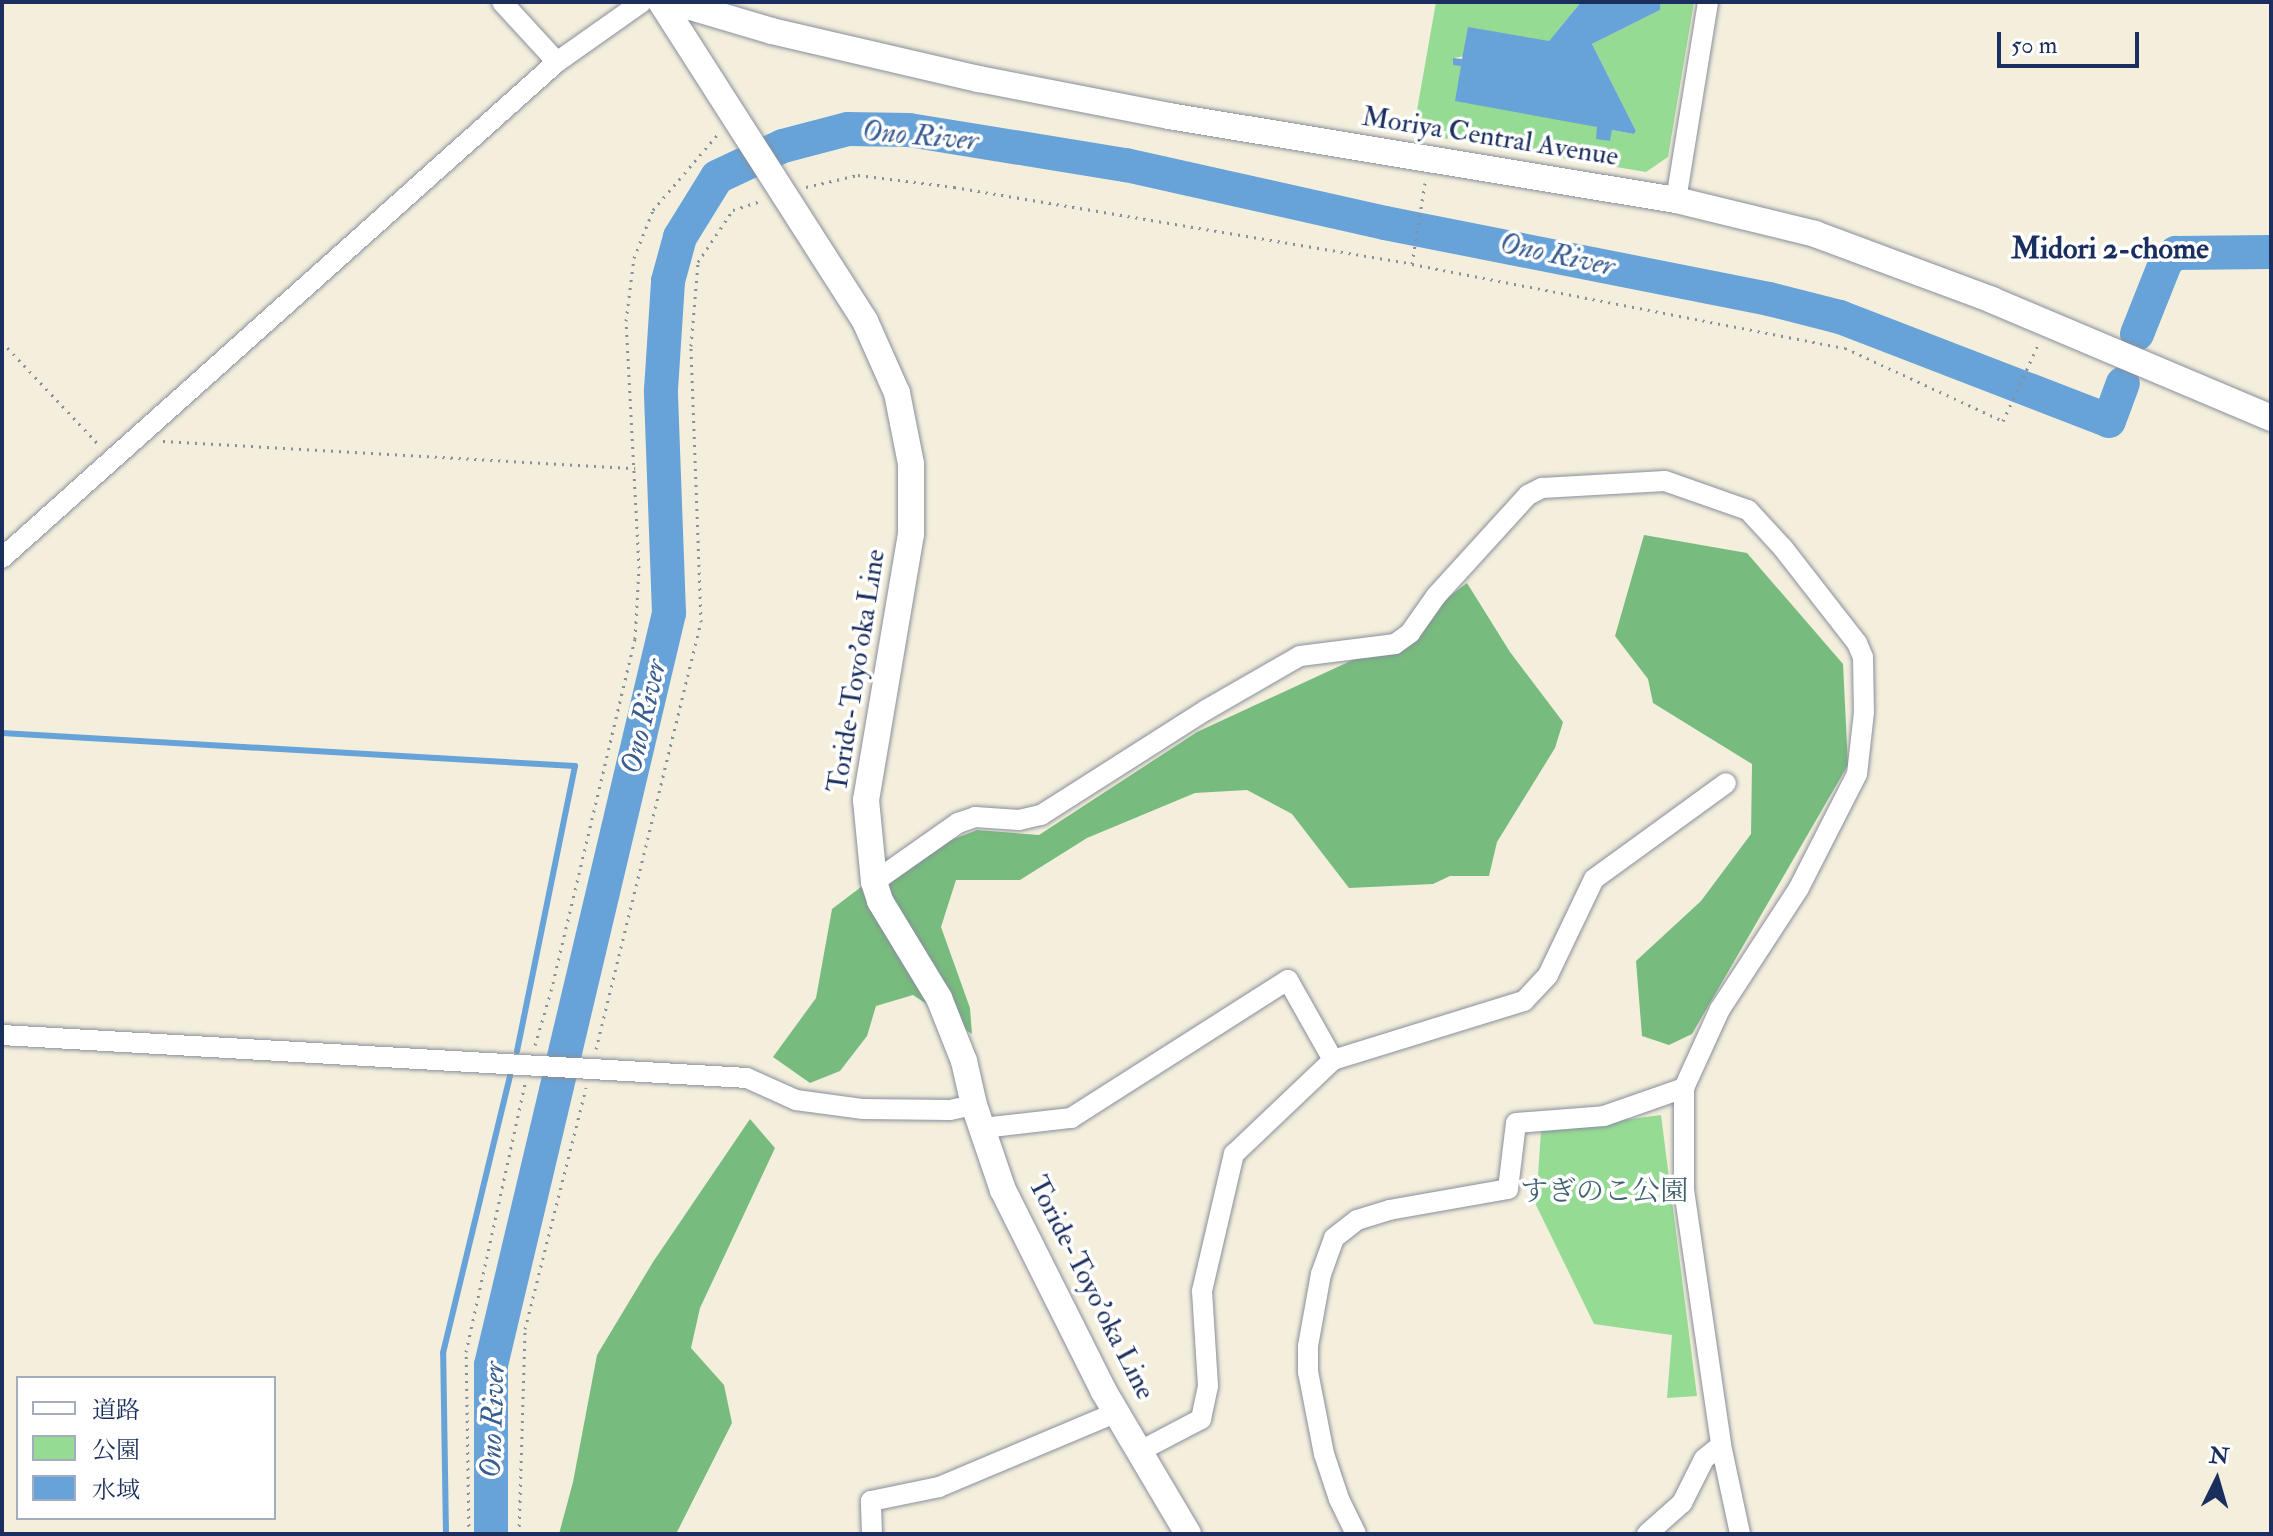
<!DOCTYPE html>
<html>
<head>
<meta charset="utf-8">
<style>
  body { margin:0 }
  #map { position:relative; width:2273px; height:1536px; overflow:hidden; background:#f4efdc; font-family:"IM FELL Double Pica","Noto Serif JP",serif }
  div>[style] { position:absolute }
  .green>* { inset:0; background:#96db94 }
  .forest>* { inset:0; background:#78bb7e }
  .water>* { inset:0; background:#67a3d8 }
  .stream>* { height:6px; margin:-3px; padding:0 3px; transform-origin:3px; border-radius:3px; background:#67a3d8 }
  .river>* { height:34px; margin:-17px; padding:0 17px; transform-origin:17px; border-radius:17px; background:#67a3d8 }
  .path>* { height:3px; margin-top:-1.5px; transform-origin:0; background:repeating-linear-gradient(90deg,#888f9d 0 2px,transparent 0 8px) }
  .roads { filter:drop-shadow(0 0 2px #888f9d) drop-shadow(0 0 2px #888f9d) }
  .minor>* { height:20px; margin:-10px; padding:0 10px; transform-origin:10px; border-radius:10px; background:#fff }
  .major>* { height:26px; margin:-13px; padding:0 13px; transform-origin:13px; border-radius:13px; background:#fff }
  span { translate:-50% -50%; white-space:nowrap; text-align:center; line-height:1.15; -webkit-text-stroke:7px #fff; paint-order:stroke }
  .street-label { font-size:28px; color:#1b2f5e }
  .park-label { font-size:28px; color:#40636e }
  .water-label { font-size:30px; color:#395d8f; font-style:italic }
  .neighbourhood-label { font-size:30px; color:#1b2f5e; font-weight:700 }
  .frame { position:absolute; inset:0; border:4px solid #1b2f5e; pointer-events:none }
  .legend { position:absolute; left:16px; top:1376px; width:260px; height:144px; box-sizing:border-box; background:#fff; border:2px solid #a4acbf; margin:0; padding:10px 14px; list-style:none; font-size:24px; color:#1b2f5e }
  .legend li { display:flex; align-items:center; gap:16px; height:40px }
  .legend b { width:40px; border:2px solid #a4acbf }
  .north { position:absolute; left:2177px; top:1440px; width:80px; height:80px; -webkit-text-stroke:6px #fff; paint-order:stroke; rotate:5deg; font-size:22px; font-weight:700; line-height:32px; text-align:center; color:#1b2f5e }
  .north::after { content:''; display:block; margin:auto; width:28px; height:36px; background:#1b2f5e; clip-path:polygon(50% 0,100% 100%,50% 72%,0 100%) }
  .scale { position:absolute; left:1997px; top:32px; width:142px; height:36px; box-sizing:border-box; border:4px solid #1b2f5e; border-top:0; padding-left:10px; font-size:24px; line-height:28px; white-space:nowrap; color:#1b2f5e; -webkit-text-stroke:6px #fff; paint-order:stroke }
</style>
</head>
<body>
<div id="map">
  <div class="green">
    <i style="clip-path:polygon(1436px 2px,1581px 2px,1549px 41px,1454px 58px,1461px 66px,1598px 127px,1609px 141px,1612px 130px,1634px 134px,1636px 131px,1592px 44px,1660px 10px,1661px 2px,1694px 2px,1668px 157px,1646px 172px,1413px 133px)"></i>
    <i style="clip-path:polygon(1661px 1115px,1697px 1396px,1667px 1398px,1672px 1335px,1594px 1324px,1536px 1205px,1541px 1131px)"></i>
  </div>
  <div class="forest">
    <i style="clip-path:polygon(1644px 535px,1747px 553px,1843px 664px,1848px 765px,1692px 1034px,1669px 1045px,1642px 1036px,1636px 961px,1701px 901px,1751px 834px,1752px 764px,1653px 703px,1648px 679px,1615px 636px)"></i>
    <i style="clip-path:polygon(1467px 583px,1510px 652px,1563px 722px,1555px 748px,1497px 842px,1489px 876px,1450px 876px,1433px 884px,1349px 888px,1292px 814px,1247px 790px,1195px 793px,1087px 838px,1020px 880px,956px 880px,941px 927px,970px 1008px,972px 1034px,913px 995px,876px 1006px,867px 1036px,840px 1071px,810px 1083px,773px 1057px,816px 998px,832px 909px,894px 862px,977px 830px,1039px 835px,1197px 732px,1385px 645px)"></i>
    <i style="clip-path:polygon(750px 1119px,775px 1148px,700px 1308px,691px 1348px,724px 1385px,732px 1423px,676px 1534px,559px 1534px,573px 1482px,597px 1355px,653px 1262px)"></i>
  </div>
  <div class="water">
    <i style="clip-path:polygon(1581px 2px,1661px 2px,1660px 10px,1592px 44px,1636px 131px,1634px 134px,1612px 130px,1610px 141px,1596px 139px,1597px 127px,1455px 101px,1461px 66px,1453px 65px,1453px 58px,1462px 59px,1468px 27px,1549px 41px)"></i>
  </div>
  <div class="stream">
    <i style="left:2px;top:733px;width:574px;rotate:3.3deg"></i>
    <i style="left:575px;top:766px;width:291px;rotate:101.5deg"></i>
    <i style="left:446px;top:1534px;width:181px;rotate:-90.9deg"></i>
    <i style="left:443px;top:1353px;width:286px;rotate:-76.4deg"></i>
  </div>
  <div class="river">
    <i style="left:2137px;top:334px;width:79px;rotate:-68.3deg"></i>
    <i style="left:2166px;top:261px;width:13px;rotate:-39deg"></i>
    <i style="left:2176px;top:253px;width:95px;rotate:-0.6deg"></i>
    <i style="left:491px;top:1534px;width:169px;rotate:-90deg"></i>
    <i style="left:491px;top:1365px;width:773px;rotate:-76.68deg"></i>
    <i style="left:669px;top:613px;width:223px;rotate:-92.1deg"></i>
    <i style="left:661px;top:390px;width:109px;rotate:-86.3deg"></i>
    <i style="left:668px;top:281px;width:46px;rotate:-74.7deg"></i>
    <i style="left:680px;top:237px;width:70px;rotate:-58.3deg"></i>
    <i style="left:717px;top:177px;width:73px;rotate:-25.2deg"></i>
    <i style="left:783px;top:146px;width:67px;rotate:-14.7deg"></i>
    <i style="left:848px;top:129px;width:61px;rotate:0.9deg"></i>
    <i style="left:909px;top:130px;width:220px;rotate:9.2deg"></i>
    <i style="left:1126px;top:165px;width:265px;rotate:12.6deg"></i>
    <i style="left:1385px;top:223px;width:391px;rotate:11.2deg"></i>
    <i style="left:1769px;top:299px;width:73px;rotate:14.2deg"></i>
    <i style="left:1840px;top:317px;width:288px;rotate:21.1deg"></i>
    <i style="left:2109px;top:421px;width:40px;rotate:-69.8deg"></i>
  </div>
  <div class="path">
    <i style="left:806px;top:187px;width:53px;rotate:-13deg"></i>
    <i style="left:858px;top:175px;width:97px;rotate:7.1deg"></i>
    <i style="left:954px;top:187px;width:464px;rotate:9.5deg"></i>
    <i style="left:1412px;top:264px;width:82px;rotate:-80.9deg"></i>
    <i style="left:1412px;top:264px;width:441px;rotate:11deg"></i>
    <i style="left:1845px;top:348px;width:174px;rotate:24.8deg"></i>
    <i style="left:2003px;top:421px;width:84px;rotate:-65.3deg"></i>
    <i style="left:2px;top:342px;width:140px;rotate:46.7deg"></i>
    <i style="left:163px;top:441px;width:473px;rotate:3.3deg"></i>
    <i style="left:535px;top:1045px;width:56px;rotate:-73.5deg"></i>
    <i style="left:551px;top:991px;width:362px;rotate:-76.6deg"></i>
    <i style="left:635px;top:639px;width:71px;rotate:-86.8deg"></i>
    <i style="left:639px;top:568px;width:247px;rotate:-93deg"></i>
    <i style="left:626px;top:321px;width:64px;rotate:-82.8deg"></i>
    <i style="left:634px;top:258px;width:52px;rotate:-68.4deg"></i>
    <i style="left:653px;top:210px;width:100px;rotate:-49.5deg"></i>
    <i style="left:596px;top:1049px;width:440px;rotate:-76.2deg"></i>
    <i style="left:701px;top:622px;width:276px;rotate:-92.1deg"></i>
    <i style="left:691px;top:346px;width:84px;rotate:-85.2deg"></i>
    <i style="left:698px;top:262px;width:63px;rotate:-56.1deg"></i>
    <i style="left:733px;top:210px;width:29px;rotate:-18deg"></i>
    <i style="left:469px;top:1534px;width:182px;rotate:-90.9deg"></i>
    <i style="left:466px;top:1352px;width:275px;rotate:-77.6deg"></i>
    <i style="left:519px;top:1534px;width:205px;rotate:-88.3deg"></i>
    <i style="left:525px;top:1329px;width:249px;rotate:-75.8deg"></i>
  </div>
  <div class="roads">
    <div class="minor">
      <i style="left:502px;top:2px;width:81px;rotate:47.5deg"></i>
      <i style="left:1676px;top:200px;width:201px;rotate:-80.8deg"></i>
      <i style="left:2px;top:558px;width:744px;rotate:-41.79deg"></i>
      <i style="left:557px;top:62px;width:104px;rotate:-35.2deg"></i>
      <i style="left:874px;top:882px;width:103px;rotate:-35.1deg"></i>
      <i style="left:958px;top:823px;width:18px;rotate:-19deg"></i>
      <i style="left:975px;top:817px;width:44px;rotate:3.9deg"></i>
      <i style="left:1019px;top:820px;width:23px;rotate:-13deg"></i>
      <i style="left:1041px;top:815px;width:196px;rotate:-32.5deg"></i>
      <i style="left:1206px;top:710px;width:108px;rotate:-29.9deg"></i>
      <i style="left:1300px;top:656px;width:96px;rotate:-7.2deg"></i>
      <i style="left:1395px;top:644px;width:19px;rotate:-36deg"></i>
      <i style="left:1410px;top:633px;width:45px;rotate:-54.9deg"></i>
      <i style="left:1436px;top:596px;width:137px;rotate:-47.7deg"></i>
      <i style="left:1528px;top:495px;width:16px;rotate:-27deg"></i>
      <i style="left:1542px;top:488px;width:123px;rotate:-3.3deg"></i>
      <i style="left:1665px;top:481px;width:88px;rotate:19.3deg"></i>
      <i style="left:1748px;top:510px;width:52px;rotate:47.4deg"></i>
      <i style="left:1783px;top:548px;width:120px;rotate:52.1deg"></i>
      <i style="left:1857px;top:643px;width:15px;rotate:67deg"></i>
      <i style="left:1863px;top:657px;width:55px;rotate:89deg"></i>
      <i style="left:1864px;top:712px;width:62px;rotate:96.4deg"></i>
      <i style="left:1857px;top:774px;width:128px;rotate:117deg"></i>
      <i style="left:1799px;top:888px;width:145px;rotate:123.1deg"></i>
      <i style="left:1720px;top:1009px;width:87px;rotate:114.5deg"></i>
      <i style="left:1684px;top:1088px;width:102px;rotate:90deg"></i>
      <i style="left:1684px;top:1190px;width:258px;rotate:81.7deg"></i>
      <i style="left:1721px;top:1445px;width:91px;rotate:77.9deg"></i>
      <i style="left:2px;top:1035px;width:746px;rotate:3.3deg"></i>
      <i style="left:747px;top:1078px;width:54px;rotate:24.2deg"></i>
      <i style="left:796px;top:1100px;width:68px;rotate:7.7deg"></i>
      <i style="left:863px;top:1109px;width:87px;rotate:0.7deg"></i>
      <i style="left:950px;top:1110px;width:25px;rotate:-12deg"></i>
      <i style="left:983px;top:1128px;width:89px;rotate:-6.5deg"></i>
      <i style="left:1071px;top:1118px;width:257px;rotate:-32.5deg"></i>
      <i style="left:1288px;top:980px;width:92px;rotate:60.6deg"></i>
      <i style="left:1142px;top:1450px;width:67px;rotate:-27.7deg"></i>
      <i style="left:1201px;top:1419px;width:34px;rotate:-78deg"></i>
      <i style="left:1208px;top:1386px;width:95px;rotate:-93.6deg"></i>
      <i style="left:1202px;top:1291px;width:141px;rotate:-76.9deg"></i>
      <i style="left:1234px;top:1154px;width:137px;rotate:-43.5deg"></i>
      <i style="left:1333px;top:1060px;width:200px;rotate:-17.2deg"></i>
      <i style="left:1524px;top:1001px;width:35px;rotate:-47deg"></i>
      <i style="left:1548px;top:975px;width:106px;rotate:-64.4deg"></i>
      <i style="left:1594px;top:879px;width:163px;rotate:-36deg"></i>
      <i style="left:872px;top:1534px;width:33px;rotate:-92deg"></i>
      <i style="left:871px;top:1501px;width:69px;rotate:-11.6deg"></i>
      <i style="left:939px;top:1487px;width:193px;rotate:-22.8deg"></i>
      <i style="left:1356px;top:1534px;width:39px;rotate:-116deg"></i>
      <i style="left:1339px;top:1499px;width:47px;rotate:-108.4deg"></i>
      <i style="left:1324px;top:1454px;width:84px;rotate:-101deg"></i>
      <i style="left:1308px;top:1372px;width:26px;rotate:-90deg"></i>
      <i style="left:1308px;top:1346px;width:73px;rotate:-79.8deg"></i>
      <i style="left:1321px;top:1274px;width:38px;rotate:-70deg"></i>
      <i style="left:1334px;top:1238px;width:29px;rotate:-38deg"></i>
      <i style="left:1357px;top:1220px;width:34px;rotate:-17deg"></i>
      <i style="left:1389px;top:1210px;width:121px;rotate:-10deg"></i>
      <i style="left:1508px;top:1189px;width:66px;rotate:-83.1deg"></i>
      <i style="left:1516px;top:1123px;width:88px;rotate:-4.5deg"></i>
      <i style="left:1604px;top:1116px;width:85px;rotate:-19.3deg"></i>
      <i style="left:1647px;top:1534px;width:47px;rotate:-41.5deg"></i>
      <i style="left:1682px;top:1503px;width:49px;rotate:-63.4deg"></i>
      <i style="left:1704px;top:1459px;width:22px;rotate:-39deg"></i>
    </div>
    <div class="major">
      <i style="left:661px;top:2px;width:379px;rotate:57.4deg"></i>
      <i style="left:865px;top:321px;width:79px;rotate:66deg"></i>
      <i style="left:897px;top:393px;width:72px;rotate:78.8deg"></i>
      <i style="left:911px;top:464px;width:70px;rotate:90deg"></i>
      <i style="left:911px;top:534px;width:270px;rotate:99.6deg"></i>
      <i style="left:866px;top:800px;width:82px;rotate:84.4deg"></i>
      <i style="left:874px;top:882px;width:20px;rotate:72deg"></i>
      <i style="left:880px;top:901px;width:114px;rotate:58.7deg"></i>
      <i style="left:939px;top:998px;width:68px;rotate:68.4deg"></i>
      <i style="left:964px;top:1061px;width:45px;rotate:77.2deg"></i>
      <i style="left:974px;top:1105px;width:90px;rotate:71.2deg"></i>
      <i style="left:1003px;top:1190px;width:224px;rotate:63.4deg"></i>
      <i style="left:1103px;top:1390px;width:167px;rotate:59.4deg"></i>
      <i style="left:674px;top:2px;width:102px;rotate:16.5deg"></i>
      <i style="left:772px;top:31px;width:212px;rotate:13.1deg"></i>
      <i style="left:979px;top:79px;width:194px;rotate:11deg"></i>
      <i style="left:1169px;top:116px;width:514px;rotate:9.41deg"></i>
      <i style="left:1676px;top:200px;width:143px;rotate:13.7deg"></i>
      <i style="left:1815px;top:234px;width:189px;rotate:20.4deg"></i>
      <i style="left:1992px;top:300px;width:303px;rotate:22.9deg"></i>
    </div>
  </div>
  <div class="street-label">
    <span style="left:1490px;top:137px;rotate:9deg">Moriya Central Avenue</span>
    <span style="left:857px;top:671px;rotate:-81deg">Toride-Toyo'oka Line</span>
    <span style="left:1091px;top:1288px;rotate:63deg">Toride-Toyo'oka Line</span>
  </div>
  <div class="park-label">
    <span style="left:1604px;top:1192px">すぎのこ公園</span>
  </div>
  <div class="water-label">
    <span style="left:920px;top:136px;rotate:5deg">Ono River</span>
    <span style="left:1557px;top:255px;rotate:12deg">Ono River</span>
    <span style="left:644px;top:717px;rotate:-77deg">Ono River</span>
    <span style="left:493px;top:1420px;rotate:-88deg">Ono River</span>
  </div>
  <div class="neighbourhood-label">
    <span style="left:2110px;top:249px">Midori 2-chome</span>
  </div>
  <div class="frame"></div>
  <ul class="legend">
  <li><b style="height:10px;background:#fff"></b>道路</li>
  <li><b style="height:22px;background:#96db94"></b>公園</li>
  <li><b style="height:22px;background:#67a3d8"></b>水域</li>
  </ul>
  <div class="north">N</div>
  <div class="scale">50 m</div>
</div>
</body>
</html>
